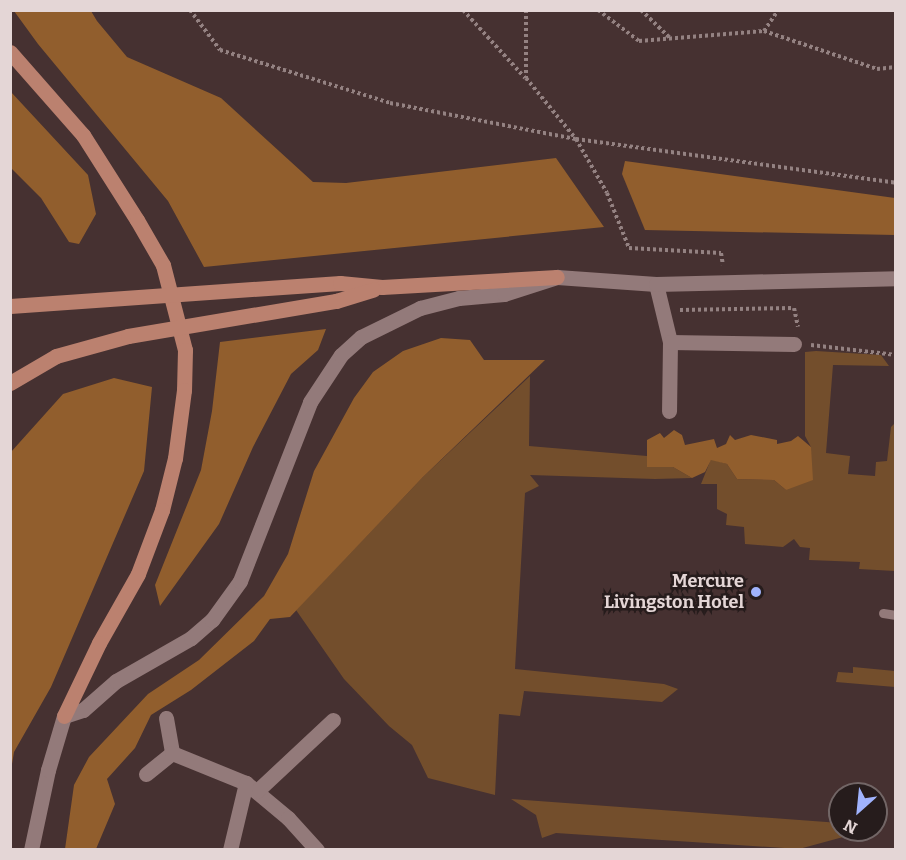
<!DOCTYPE html>
<html>
<head>
<meta charset="utf-8">
<style>
  body { margin:0 }
  #map { position:relative; width:906px; height:860px; overflow:hidden; background:#463131; font-family:Bitter,serif }
  div>[style] { position:absolute }
  .green>* { inset:0; background:#734e2c }
  .forest>* { inset:0; background:#915e2d }
  .path>* { height:4px; margin-top:-2px; transform-origin:0; background:repeating-linear-gradient(90deg,#948282 0 3px,transparent 0 6px) }
  .lane>* { height:9px; margin:-4.5px; padding:0 4.5px; transform-origin:4.5px; border-radius:4.5px; background:#937a7a }
  .street>* { height:15px; margin:-7.5px; padding:0 7.5px; transform-origin:7.5px; border-radius:7.5px; background:#937a7a }
  .secondary>* { height:15px; margin:-7.5px; padding:0 7.5px; transform-origin:7.5px; border-radius:7.5px; background:#937a7a }
  .primary>* { height:15px; margin:-7.5px; padding:0 7.5px; transform-origin:7.5px; border-radius:7.5px; background:#bb816f }
  .dots>* { width:16px; height:16px; translate:-50% -50%; box-sizing:border-box; border:3px solid #261c1c; border-radius:50% }
  span { translate:-50% -50%; white-space:nowrap; text-align:center; line-height:1.15; -webkit-text-stroke:5px #261c1c; paint-order:stroke }
  .poi-label { font-size:18px; color:#e4d6d6; font-weight:700 }
  .right { translate:-100% -50%; text-align:right }
  .frame { position:absolute; inset:0; border:12px solid #e4d6d6; pointer-events:none }
  .north { position:absolute; left:828px; top:782px; width:60px; height:60px; box-sizing:border-box; background:#261c1c; border:2px solid #726666; border-radius:50%; rotate:207deg; font-size:16px; font-weight:700; line-height:24px; text-align:center; color:#e4d6d6 }
  .north::after { content:''; display:block; margin:auto; width:21px; height:27px; background:#a0b3fd; clip-path:polygon(50% 0,100% 100%,50% 72%,0 100%) }
</style>
</head>
<body>
<div id="map">
  <div class="green">
    <i style="clip-path:polygon(816px 351px,881px 355px,889px 366px,833px 365px,826px 453px,850px 456px,848px 474px,875px 476px,876px 462px,887px 461px,891px 427px,895px 423px,895px 571px,859px 569px,860px 562px,809px 560px,810px 548px,800px 547px,794px 539px,783px 547px,745px 544px,744px 527px,726px 525px,727px 514px,717px 509px,717px 484px,701px 484px,711px 459px,727px 464px,737px 479px,774px 480px,786px 490px,811px 447px,805px 436px,805px 352px)"></i>
    <i style="clip-path:polygon(530px 376px,529px 446px,647px 456px,647px 467px,673px 467px,692px 478px,655px 479px,530px 475px,539px 486px,525px 493px,515px 669px,664px 684px,678px 689px,662px 702px,524px 691px,520px 716px,499px 714px,495px 795px,428px 778px,412px 745px,389px 726px,344px 679px,296px 610px,423px 477px)"></i>
    <i style="clip-path:polygon(853px 667px,895px 671px,895px 687px,836px 682px,838px 672px,853px 673px)"></i>
    <i style="clip-path:polygon(511px 799px,840px 823px,840px 830px,869px 830px,799px 849px,556px 833px,542px 838px,536px 815px)"></i>
  </div>
  <div class="forest">
    <i style="clip-path:polygon(14px 11px,91px 11px,97px 21px,127px 57px,221px 98px,313px 182px,346px 183px,556px 158px,604px 227px,204px 267px,168px 201px,38px 44px)"></i>
    <i style="clip-path:polygon(11px 92px,88px 175px,96px 214px,79px 244px,69px 242px,41px 198px,11px 168px)"></i>
    <i style="clip-path:polygon(625px 161px,895px 198px,895px 235px,645px 230px,622px 174px)"></i>
    <i style="clip-path:polygon(326px 329px,318px 350px,291px 374px,253px 447px,219px 524px,160px 606px,155px 585px,201px 470px,212px 411px,220px 342px)"></i>
    <i style="clip-path:polygon(441px 338px,470px 340px,484px 360px,545px 360px,423px 477px,290px 617px,270px 619px,254px 641px,191px 690px,151px 715px,135px 748px,107px 779px,115px 804px,96px 849px,65px 849px,74px 785px,89px 757px,148px 694px,199px 660px,264px 596px,288px 554px,314px 471px,354px 398px,373px 372px,403px 351px)"></i>
    <i style="clip-path:polygon(114px 378px,152px 387px,144px 471px,51px 687px,14px 752px,11px 770px,11px 452px,63px 394px)"></i>
    <i style="clip-path:polygon(674px 430px,682px 435px,685px 445px,714px 439px,717px 448px,726px 444px,730px 435px,735px 440px,751px 435px,777px 440px,777px 444px,791px 441px,798px 436px,811px 447px,813px 480px,786px 490px,774px 480px,737px 479px,727px 464px,711px 460px,705px 472px,692px 478px,673px 467px,647px 467px,647px 440px,660px 433px,664px 438px)"></i>
  </div>
  <div class="path">
    <i style="left:190px;top:10px;width:50px;rotate:53.1deg"></i>
    <i style="left:220px;top:50px;width:178px;rotate:17.3deg"></i>
    <i style="left:390px;top:103px;width:189px;rotate:11deg"></i>
    <i style="left:576px;top:139px;width:323px;rotate:7.8deg"></i>
    <i style="left:463px;top:10px;width:92px;rotate:47.6deg"></i>
    <i style="left:526px;top:10px;width:68px;rotate:90deg"></i>
    <i style="left:526px;top:78px;width:79px;rotate:50.7deg"></i>
    <i style="left:576px;top:139px;width:62px;rotate:60.1deg"></i>
    <i style="left:607px;top:193px;width:59px;rotate:68.2deg"></i>
    <i style="left:629px;top:248px;width:92px;rotate:3.1deg"></i>
    <i style="left:721px;top:253px;width:12px;rotate:81deg"></i>
    <i style="left:598px;top:10px;width:51px;rotate:37.1deg"></i>
    <i style="left:639px;top:41px;width:125px;rotate:-4.6deg"></i>
    <i style="left:764px;top:31px;width:119px;rotate:18.6deg"></i>
    <i style="left:877px;top:69px;width:19px;rotate:-6deg"></i>
    <i style="left:641px;top:10px;width:40px;rotate:44deg"></i>
    <i style="left:764px;top:31px;width:25px;rotate:-56deg"></i>
    <i style="left:680px;top:310px;width:114px;rotate:-1deg"></i>
    <i style="left:794px;top:308px;width:19px;rotate:78deg"></i>
    <i style="left:811px;top:345px;width:86px;rotate:6.7deg"></i>
  </div>
  <div class="lane">
    <i style="left:883px;top:613px;width:13px;rotate:9deg"></i>
  </div>
  <div class="street">
    <i style="left:656px;top:284px;width:60px;rotate:76.4deg"></i>
    <i style="left:670px;top:342px;width:69px;rotate:90.8deg"></i>
    <i style="left:670px;top:342px;width:124px;rotate:0.9deg"></i>
    <i style="left:166px;top:718px;width:36px;rotate:80deg"></i>
    <i style="left:146px;top:774px;width:33px;rotate:-39deg"></i>
    <i style="left:172px;top:753px;width:80px;rotate:22.1deg"></i>
    <i style="left:246px;top:783px;width:55px;rotate:39.8deg"></i>
    <i style="left:288px;top:818px;width:43px;rotate:47.8deg"></i>
    <i style="left:257px;top:791px;width:104px;rotate:-43.1deg"></i>
    <i style="left:230px;top:850px;width:69px;rotate:-76.6deg"></i>
  </div>
  <div class="secondary">
    <i style="left:31px;top:850px;width:82px;rotate:-78deg"></i>
    <i style="left:48px;top:770px;width:56px;rotate:-73.5deg"></i>
    <i style="left:64px;top:716px;width:20px;rotate:-18deg"></i>
    <i style="left:83px;top:710px;width:44px;rotate:-41.3deg"></i>
    <i style="left:116px;top:681px;width:86px;rotate:-29.8deg"></i>
    <i style="left:191px;top:638px;width:28px;rotate:-41deg"></i>
    <i style="left:212px;top:620px;width:48px;rotate:-54.3deg"></i>
    <i style="left:240px;top:581px;width:192px;rotate:-68.6deg"></i>
    <i style="left:310px;top:402px;width:56px;rotate:-56.6deg"></i>
    <i style="left:341px;top:355px;width:27px;rotate:-42deg"></i>
    <i style="left:361px;top:337px;width:66px;rotate:-26.2deg"></i>
    <i style="left:420px;top:308px;width:40px;rotate:-14.4deg"></i>
    <i style="left:459px;top:298px;width:45px;rotate:-5.1deg"></i>
    <i style="left:504px;top:294px;width:56px;rotate:-17.8deg"></i>
    <i style="left:557px;top:277px;width:99px;rotate:4deg"></i>
    <i style="left:656px;top:284px;width:240px;rotate:-1.4deg"></i>
  </div>
  <div class="primary">
    <i style="left:10px;top:52px;width:111px;rotate:48.7deg"></i>
    <i style="left:83px;top:135px;width:101px;rotate:57.6deg"></i>
    <i style="left:137px;top:220px;width:52px;rotate:60deg"></i>
    <i style="left:163px;top:265px;width:88px;rotate:75.5deg"></i>
    <i style="left:185px;top:350px;width:40px;rotate:91.4deg"></i>
    <i style="left:184px;top:390px;width:69px;rotate:97.5deg"></i>
    <i style="left:175px;top:458px;width:54px;rotate:104deg"></i>
    <i style="left:162px;top:510px;width:68px;rotate:110.6deg"></i>
    <i style="left:138px;top:574px;width:79px;rotate:119.5deg"></i>
    <i style="left:99px;top:643px;width:81px;rotate:115.6deg"></i>
    <i style="left:10px;top:306px;width:331px;rotate:-4deg"></i>
    <i style="left:340px;top:283px;width:42px;rotate:5.4deg"></i>
    <i style="left:382px;top:287px;width:175px;rotate:-3.3deg"></i>
    <i style="left:10px;top:383px;width:53px;rotate:-30.4deg"></i>
    <i style="left:56px;top:356px;width:75px;rotate:-15.5deg"></i>
    <i style="left:128px;top:336px;width:211px;rotate:-9.6deg"></i>
    <i style="left:336px;top:301px;width:39px;rotate:-17deg"></i>
  </div>
  <div class="dots">
    <i style="left:756px;top:592px;background:#a0b3fd"></i>
  </div>
  <div class="poi-label">
    <span class="right" style="left:744px;top:592px">Mercure<br>Livingston Hotel</span>
  </div>
  <div class="frame"></div>
  <div class="north">N</div>
</div>
</body>
</html>
